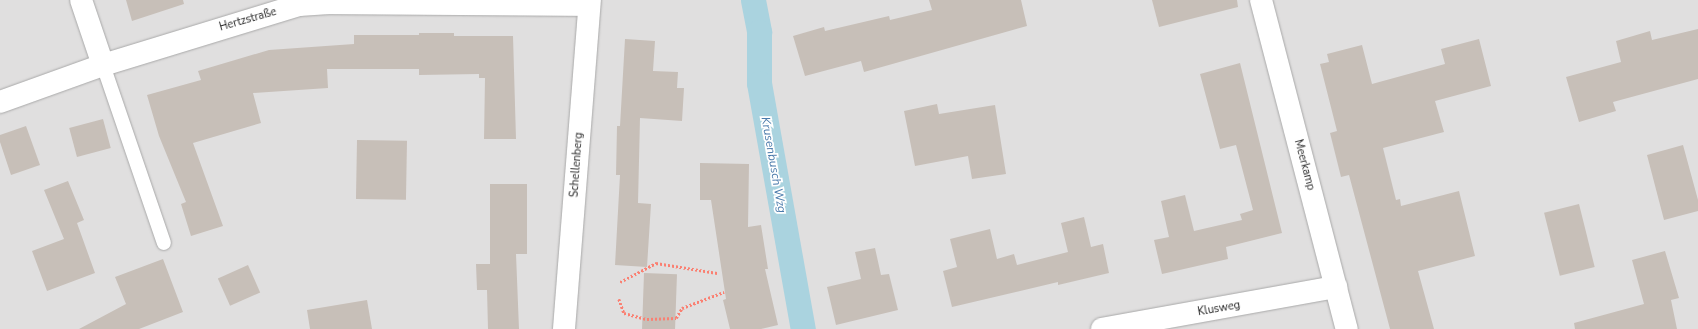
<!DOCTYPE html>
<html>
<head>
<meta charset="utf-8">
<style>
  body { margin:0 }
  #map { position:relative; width:1698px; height:329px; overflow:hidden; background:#f2efe9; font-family:"Nunito Sans",sans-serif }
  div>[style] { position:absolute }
  .residential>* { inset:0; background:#e0dfdf; transform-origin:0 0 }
  .canal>* { height:25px; margin:-12.5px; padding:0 12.5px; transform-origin:12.5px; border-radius:12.5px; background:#aad3df }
  .building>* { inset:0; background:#c7bfb8; transform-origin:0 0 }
  .path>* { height:2.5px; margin-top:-1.25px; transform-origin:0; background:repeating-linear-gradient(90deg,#fa8072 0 2px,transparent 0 4px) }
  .roads { filter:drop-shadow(0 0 1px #a9a9a9) drop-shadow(0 0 1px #a9a9a9) }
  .lane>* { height:14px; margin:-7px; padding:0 7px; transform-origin:7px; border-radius:7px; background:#fff }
  .street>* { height:22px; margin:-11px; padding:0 11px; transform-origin:11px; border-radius:11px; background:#fff }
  span { translate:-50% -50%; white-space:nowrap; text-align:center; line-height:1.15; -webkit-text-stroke:3.5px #fff; paint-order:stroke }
  .street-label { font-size:11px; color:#222 }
  .water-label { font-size:12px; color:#4a7aab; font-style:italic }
</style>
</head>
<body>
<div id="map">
  <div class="residential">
    <i style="left:0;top:0;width:1698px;height:329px"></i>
  </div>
  <div class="canal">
    <i style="left:753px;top:0;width:33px;rotate:79deg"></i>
    <i style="left:759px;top:32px;width:51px;rotate:90deg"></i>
    <i style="left:759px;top:83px;width:250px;rotate:79.9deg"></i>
  </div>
  <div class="building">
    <i style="clip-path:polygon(126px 0,183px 0,184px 4px,132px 21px)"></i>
    <i style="clip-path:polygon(929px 0,1021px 0,1027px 26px,864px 72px,861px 61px,805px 76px,793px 36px,824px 27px,825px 31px,889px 16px,890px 20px,932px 10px)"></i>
    <i style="clip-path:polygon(1152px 0,1237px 0,1238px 7px,1159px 27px)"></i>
    <i style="clip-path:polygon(1698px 29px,1698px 79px,1613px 102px,1616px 111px,1579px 122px,1566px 77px,1621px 62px,1616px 41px,1650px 31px,1652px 40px)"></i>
    <i style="clip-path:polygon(419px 33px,454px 33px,454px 36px,513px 36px,516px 139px,484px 139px,485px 78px,479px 78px,479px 74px,419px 75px,419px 69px,327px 69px,328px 88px,253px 93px,261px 123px,193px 143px,223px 226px,191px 236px,181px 204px,186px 202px,159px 136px,147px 95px,201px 80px,198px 71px,269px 50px,354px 44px,354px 35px,419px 35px)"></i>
    <i style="clip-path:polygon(625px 39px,655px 41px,653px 71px,678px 72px,677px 88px,684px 88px,682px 121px,640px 118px,638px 203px,651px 204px,647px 267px,615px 265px,620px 175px,616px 175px,617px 126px,620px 126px)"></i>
    <i style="clip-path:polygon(1479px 39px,1491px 86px,1435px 101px,1444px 132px,1383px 148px,1396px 200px,1400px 199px,1401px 206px,1459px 191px,1475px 256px,1418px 271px,1434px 329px,1390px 329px,1349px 175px,1341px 177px,1330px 133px,1337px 131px,1320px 64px,1329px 62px,1327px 54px,1362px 45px,1372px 84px,1445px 64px,1441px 49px)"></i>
    <i style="clip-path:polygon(1240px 63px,1282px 233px,1226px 247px,1228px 259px,1162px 274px,1154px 240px,1169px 237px,1161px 201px,1185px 195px,1194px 231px,1242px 220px,1240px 214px,1253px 210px,1236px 145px,1220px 149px,1200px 74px)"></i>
    <i style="clip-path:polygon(937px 104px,939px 114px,995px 105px,1006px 174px,972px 179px,968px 156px,915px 166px,904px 111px)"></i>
    <i style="left:103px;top:119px;width:30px;height:35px;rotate:75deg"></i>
    <i style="clip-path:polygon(26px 126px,40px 165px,11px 175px,0 142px,0 135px)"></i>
    <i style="left:357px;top:140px;width:50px;height:59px;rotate:1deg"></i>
    <i style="clip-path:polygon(1683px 145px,1698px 200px,1698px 211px,1664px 220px,1647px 155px)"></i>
    <i style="clip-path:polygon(700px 163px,749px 164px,748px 227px,761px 225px,768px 269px,765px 269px,778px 325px,761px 329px,730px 329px,723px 300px,726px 299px,711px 200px,700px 200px)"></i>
    <i style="clip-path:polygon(68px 181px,84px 220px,77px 223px,95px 273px,47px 291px,32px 251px,64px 239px,44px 190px)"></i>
    <i style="clip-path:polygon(490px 184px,527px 184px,527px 254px,516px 254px,519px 329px,488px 329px,487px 290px,477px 290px,476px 264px,490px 264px)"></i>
    <i style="left:1579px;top:204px;width:65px;height:36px;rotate:76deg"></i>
    <i style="clip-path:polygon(1084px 217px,1091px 247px,1103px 244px,1109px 273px,1058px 285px,1058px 282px,952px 307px,943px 271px,957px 267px,950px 239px,990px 229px,997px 259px,1014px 254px,1017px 265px,1068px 252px,1061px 223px)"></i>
    <i style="clip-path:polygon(875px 248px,881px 275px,889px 274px,898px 310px,836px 325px,827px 287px,861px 279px,855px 252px)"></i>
    <i style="clip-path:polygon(1665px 251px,1679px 298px,1671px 300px,1677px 329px,1575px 329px,1574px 323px,1644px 304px,1632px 260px)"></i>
    <i style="clip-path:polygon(163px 259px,183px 312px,139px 329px,79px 329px,126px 304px,115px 277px)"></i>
    <i style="left:248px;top:265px;width:30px;height:33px;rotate:66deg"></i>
    <i style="left:644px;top:273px;width:33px;height:56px;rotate:2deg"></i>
    <i style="clip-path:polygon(367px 300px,372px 329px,310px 329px,307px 310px)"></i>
  </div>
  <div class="path">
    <i style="left:620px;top:282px;width:41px;rotate:-27.8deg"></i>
    <i style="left:656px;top:263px;width:62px;rotate:9.3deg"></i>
    <i style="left:619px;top:299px;width:15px;rotate:70deg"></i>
    <i style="left:624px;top:313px;width:24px;rotate:15deg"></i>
    <i style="left:647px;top:319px;width:29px;rotate:-2deg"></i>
    <i style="left:676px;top:318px;width:12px;rotate:-59deg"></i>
    <i style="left:682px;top:308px;width:45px;rotate:-20.9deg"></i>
  </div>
  <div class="roads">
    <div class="lane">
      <i style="left:103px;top:65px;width:188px;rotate:71.1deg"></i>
    </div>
    <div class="street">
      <i style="left:81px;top:0;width:69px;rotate:71.3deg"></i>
      <i style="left:1261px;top:0;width:340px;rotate:75.4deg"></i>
      <i style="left:0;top:102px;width:109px;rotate:-19.8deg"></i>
      <i style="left:103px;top:65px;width:205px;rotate:-17deg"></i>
      <i style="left:299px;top:5px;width:30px;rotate:-4deg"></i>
      <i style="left:329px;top:3px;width:260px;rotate:0.4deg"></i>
      <i style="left:564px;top:329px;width:330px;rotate:-85.5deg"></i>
      <i style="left:1102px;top:329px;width:238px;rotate:-10.2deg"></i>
    </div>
  </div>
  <div class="street-label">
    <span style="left:248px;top:20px;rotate:-16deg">Hertzstraße</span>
    <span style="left:577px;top:165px;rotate:-86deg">Schellenberg</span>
    <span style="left:1304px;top:165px;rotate:75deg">Meerkamp</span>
    <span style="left:1219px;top:309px;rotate:-10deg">Klusweg</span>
  </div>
  <div class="water-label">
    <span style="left:773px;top:165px;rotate:80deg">Krusenbusch Wzg</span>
  </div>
</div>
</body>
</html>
